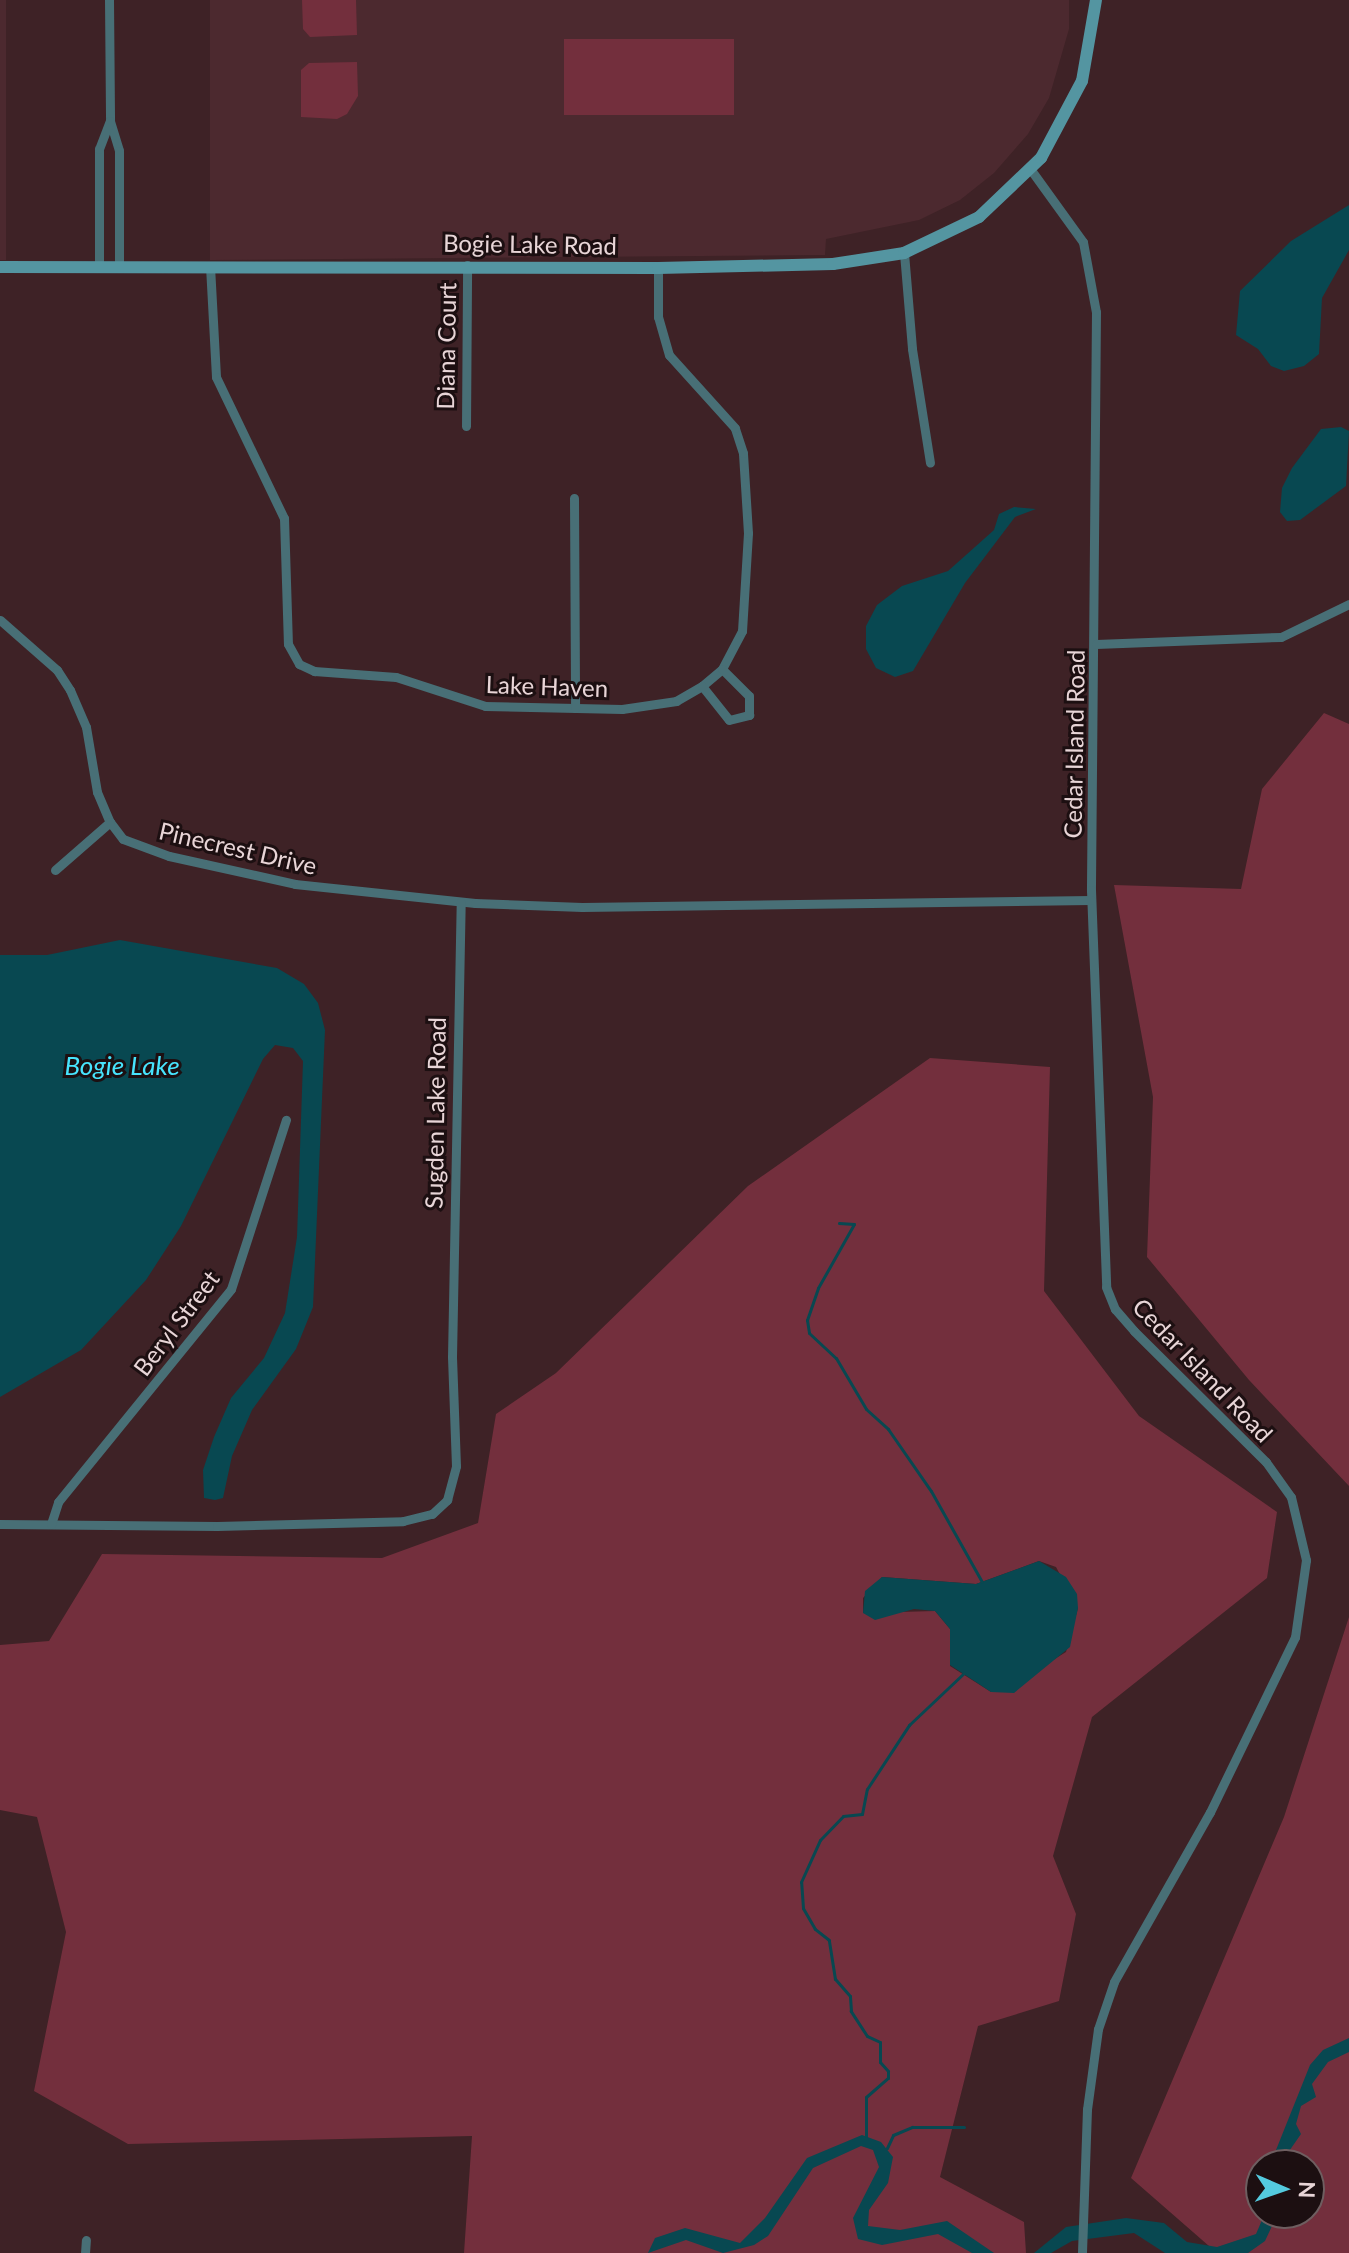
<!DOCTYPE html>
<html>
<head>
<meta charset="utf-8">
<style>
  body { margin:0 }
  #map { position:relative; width:1349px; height:2253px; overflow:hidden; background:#3e2226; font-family:Lato,sans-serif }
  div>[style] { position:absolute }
  .built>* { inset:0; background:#4c292f; transform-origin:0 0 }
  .green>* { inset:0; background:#732f3d; transform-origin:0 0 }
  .water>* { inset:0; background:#084851 }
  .stream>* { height:3px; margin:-1.5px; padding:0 1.5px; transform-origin:1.5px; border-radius:1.5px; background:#084851 }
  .minor>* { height:9px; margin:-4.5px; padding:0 4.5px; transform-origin:4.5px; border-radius:4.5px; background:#486f76 }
  .secondary>* { height:12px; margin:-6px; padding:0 6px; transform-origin:6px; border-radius:6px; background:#5495a1 }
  span { translate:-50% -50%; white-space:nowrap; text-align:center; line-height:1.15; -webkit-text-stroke:6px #1c0f11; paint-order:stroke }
  .street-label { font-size:24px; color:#e8d5d7 }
  .water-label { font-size:26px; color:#47e4fd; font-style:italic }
  .north { position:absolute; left:1245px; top:2149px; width:80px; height:80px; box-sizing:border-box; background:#1c0f11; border:2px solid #6e5e60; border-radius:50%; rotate:92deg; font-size:22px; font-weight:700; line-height:32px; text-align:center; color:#e8d5d7 }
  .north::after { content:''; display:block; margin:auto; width:28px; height:36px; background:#54cade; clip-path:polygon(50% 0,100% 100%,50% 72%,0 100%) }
</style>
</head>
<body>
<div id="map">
  <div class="built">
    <i style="left:0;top:0;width:6px;height:260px"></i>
    <i style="clip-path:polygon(210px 0,1069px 0,1069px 29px,1049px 98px,1028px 134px,994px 173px,960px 200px,919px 220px,826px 239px,825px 255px,210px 260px)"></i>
  </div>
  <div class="green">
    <i style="clip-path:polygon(302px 0,356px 0,357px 35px,310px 37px,303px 29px)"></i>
    <i style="left:564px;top:39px;width:170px;height:76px"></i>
    <i style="clip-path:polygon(357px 62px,358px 96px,347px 114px,337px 119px,301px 117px,301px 70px,309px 63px)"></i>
    <i style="clip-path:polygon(1324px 713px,1349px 724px,1349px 1486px,1249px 1380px,1147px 1257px,1153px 1097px,1114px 885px,1241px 889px,1262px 789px)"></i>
    <i style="clip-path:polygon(evenodd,930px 1058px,1050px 1067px,1044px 1291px,1139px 1416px,1277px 1512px,1267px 1578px,1092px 1717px,1053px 1856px,1076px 1914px,1059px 2001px,978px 2026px,940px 2177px,1024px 2222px,1026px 2253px,464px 2253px,472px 2136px,128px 2144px,34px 2091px,66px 1932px,37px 1817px,0 1810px,0 1645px,49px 1641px,102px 1554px,382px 1558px,478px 1523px,496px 1414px,556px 1373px,748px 1186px,930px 1058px,1039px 1561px,1056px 1567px,1078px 1608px,1066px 1652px,1029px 1675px,1014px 1692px,991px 1692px,950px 1666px,950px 1629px,935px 1611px,863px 1613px,863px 1598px,882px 1577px,976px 1584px,1039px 1561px)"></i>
    <i style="clip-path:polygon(evenodd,1349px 1617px,1349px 2253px,1217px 2253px,1131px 2178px,1284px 1817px,1349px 1617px,1261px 2165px,1309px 2165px,1309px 2213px,1261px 2213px,1261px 2165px)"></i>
  </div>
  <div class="water">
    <i style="clip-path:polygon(1349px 205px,1349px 250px,1322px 298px,1319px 354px,1304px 366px,1284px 371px,1271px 366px,1258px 349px,1236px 335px,1240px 291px,1291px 241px)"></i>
    <i style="clip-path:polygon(1341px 427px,1349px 431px,1346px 486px,1300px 520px,1287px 521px,1280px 512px,1282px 488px,1292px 468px,1321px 429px)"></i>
    <i style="clip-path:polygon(1014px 507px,1036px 509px,1015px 517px,965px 583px,913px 671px,895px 677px,876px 668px,866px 649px,866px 626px,877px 605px,902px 586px,948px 571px,994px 530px,999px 514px)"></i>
    <i style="clip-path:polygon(120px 940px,277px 968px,304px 984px,318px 1003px,325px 1030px,313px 1307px,296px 1349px,252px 1410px,232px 1456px,223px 1498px,215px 1500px,204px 1498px,203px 1470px,214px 1437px,231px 1398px,264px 1358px,285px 1313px,297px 1237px,303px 1061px,293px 1048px,275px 1045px,263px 1059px,181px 1226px,146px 1280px,81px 1350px,0 1397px,0 955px,47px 955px)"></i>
    <i style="clip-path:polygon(1039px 1561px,1066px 1577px,1077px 1594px,1078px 1608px,1070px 1647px,1014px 1693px,991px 1692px,950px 1665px,950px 1629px,935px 1611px,914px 1609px,875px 1620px,863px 1613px,865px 1591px,882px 1577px,976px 1584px)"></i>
    <i style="clip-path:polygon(1349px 2038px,1349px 2052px,1328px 2062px,1312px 2084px,1316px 2097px,1301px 2106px,1296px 2124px,1301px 2134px,1285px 2157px,1292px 2165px,1270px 2165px,1310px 2065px,1323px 2050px)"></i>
    <i style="clip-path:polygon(862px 2135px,881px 2142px,893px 2157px,888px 2183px,869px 2210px,868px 2226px,900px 2230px,947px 2221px,994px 2253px,972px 2253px,938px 2234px,882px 2245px,858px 2239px,853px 2218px,879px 2167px,873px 2150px,861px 2146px,813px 2168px,768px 2236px,754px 2245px,723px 2253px,686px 2240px,648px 2253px,655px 2238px,685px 2228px,740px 2243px,765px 2218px,807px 2158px)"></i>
    <i style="clip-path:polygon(1265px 2213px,1278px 2213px,1265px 2241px,1248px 2253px,1165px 2253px,1134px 2233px,1072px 2241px,1051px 2253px,1034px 2253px,1066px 2227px,1126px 2218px,1164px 2223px,1187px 2242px,1217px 2247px,1256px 2234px)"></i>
  </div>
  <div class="stream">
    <i style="left:839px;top:1223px;width:15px;rotate:4deg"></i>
    <i style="left:854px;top:1224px;width:73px;rotate:119.4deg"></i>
    <i style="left:818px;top:1288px;width:34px;rotate:109deg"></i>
    <i style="left:807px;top:1320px;width:13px;rotate:81deg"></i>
    <i style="left:809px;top:1333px;width:37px;rotate:43deg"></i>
    <i style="left:836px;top:1358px;width:59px;rotate:59.5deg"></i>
    <i style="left:866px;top:1409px;width:30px;rotate:42deg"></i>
    <i style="left:888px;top:1429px;width:75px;rotate:55.3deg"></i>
    <i style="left:931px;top:1491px;width:104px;rotate:60.7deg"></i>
    <i style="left:866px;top:2136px;width:39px;rotate:-90deg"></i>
    <i style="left:866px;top:2097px;width:29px;rotate:-41deg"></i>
    <i style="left:888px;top:2078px;width:7px;rotate:-90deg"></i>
    <i style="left:888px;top:2071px;width:12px;rotate:-132deg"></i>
    <i style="left:880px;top:2062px;width:20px;rotate:-90deg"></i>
    <i style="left:880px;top:2042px;width:14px;rotate:-155deg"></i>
    <i style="left:867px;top:2036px;width:30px;rotate:-123deg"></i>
    <i style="left:851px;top:2011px;width:15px;rotate:-94deg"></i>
    <i style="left:850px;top:1996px;width:23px;rotate:-131deg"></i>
    <i style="left:835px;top:1979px;width:39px;rotate:-99deg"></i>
    <i style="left:829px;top:1940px;width:18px;rotate:-142deg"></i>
    <i style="left:815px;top:1929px;width:24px;rotate:-120deg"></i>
    <i style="left:803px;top:1908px;width:26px;rotate:-94deg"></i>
    <i style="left:801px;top:1882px;width:46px;rotate:-65.7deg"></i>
    <i style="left:820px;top:1840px;width:33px;rotate:-46deg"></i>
    <i style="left:843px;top:1816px;width:19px;rotate:-6deg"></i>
    <i style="left:862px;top:1814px;width:25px;rotate:-79deg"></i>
    <i style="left:867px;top:1789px;width:77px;rotate:-56.7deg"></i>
    <i style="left:909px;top:1725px;width:76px;rotate:-43.4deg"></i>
    <i style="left:887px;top:2148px;width:14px;rotate:-65deg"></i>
    <i style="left:893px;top:2135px;width:21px;rotate:-23deg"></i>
    <i style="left:912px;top:2127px;width:52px"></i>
  </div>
  <div class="minor">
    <i style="left:109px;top:0;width:121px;rotate:89.5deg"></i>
    <i style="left:110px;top:121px;width:31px;rotate:73deg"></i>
    <i style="left:119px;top:151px;width:116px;rotate:90deg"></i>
    <i style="left:1031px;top:170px;width:89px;rotate:54.2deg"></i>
    <i style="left:1083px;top:242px;width:71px;rotate:79.5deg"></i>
    <i style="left:1096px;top:312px;width:578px;rotate:90.5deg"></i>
    <i style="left:1091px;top:890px;width:397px;rotate:87.8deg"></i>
    <i style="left:1106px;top:1287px;width:24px;rotate:68deg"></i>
    <i style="left:1115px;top:1309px;width:29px;rotate:49deg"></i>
    <i style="left:1134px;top:1331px;width:186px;rotate:44.8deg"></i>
    <i style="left:1266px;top:1462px;width:43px;rotate:54.5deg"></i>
    <i style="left:1291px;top:1497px;width:65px;rotate:76.6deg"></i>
    <i style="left:1306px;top:1560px;width:78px;rotate:98.1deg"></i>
    <i style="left:1295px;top:1637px;width:195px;rotate:115.9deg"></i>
    <i style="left:1210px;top:1812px;width:195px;rotate:119.5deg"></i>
    <i style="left:1114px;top:1982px;width:50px;rotate:108.8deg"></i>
    <i style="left:1098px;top:2029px;width:81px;rotate:97.8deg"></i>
    <i style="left:1087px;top:2109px;width:144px;rotate:92deg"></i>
    <i style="left:904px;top:253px;width:96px;rotate:85.2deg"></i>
    <i style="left:912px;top:349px;width:115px;rotate:81deg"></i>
    <i style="left:210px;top:266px;width:111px;rotate:86.9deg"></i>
    <i style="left:216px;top:377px;width:157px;rotate:64.3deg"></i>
    <i style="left:284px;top:518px;width:126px;rotate:88.2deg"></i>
    <i style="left:288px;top:644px;width:23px;rotate:61deg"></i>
    <i style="left:299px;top:664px;width:17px;rotate:25deg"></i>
    <i style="left:314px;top:671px;width:82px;rotate:4.2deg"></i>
    <i style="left:396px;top:677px;width:94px;rotate:18deg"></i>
    <i style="left:485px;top:706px;width:137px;rotate:1.3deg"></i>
    <i style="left:622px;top:709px;width:55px;rotate:-8.4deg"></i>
    <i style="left:676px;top:701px;width:30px;rotate:-30deg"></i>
    <i style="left:702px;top:686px;width:26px;rotate:-40deg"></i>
    <i style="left:722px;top:669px;width:43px;rotate:-62.2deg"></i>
    <i style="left:742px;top:631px;width:98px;rotate:-86.5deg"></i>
    <i style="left:748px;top:533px;width:80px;rotate:-93.6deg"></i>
    <i style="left:743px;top:453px;width:26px;rotate:-108deg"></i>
    <i style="left:735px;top:428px;width:98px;rotate:-132.1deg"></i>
    <i style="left:669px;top:355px;width:40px;rotate:-106deg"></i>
    <i style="left:658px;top:317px;width:49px;rotate:-90deg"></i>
    <i style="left:99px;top:268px;width:119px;rotate:-90deg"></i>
    <i style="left:99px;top:149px;width:30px;rotate:-69deg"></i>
    <i style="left:466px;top:426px;width:161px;rotate:-89.6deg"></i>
    <i style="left:574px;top:498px;width:210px;rotate:89.7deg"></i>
    <i style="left:0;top:620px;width:76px;rotate:41.3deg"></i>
    <i style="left:57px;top:670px;width:24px;rotate:57deg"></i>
    <i style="left:70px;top:690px;width:40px;rotate:66.6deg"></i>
    <i style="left:86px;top:727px;width:66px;rotate:80.4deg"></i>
    <i style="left:97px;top:792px;width:33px;rotate:67deg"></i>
    <i style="left:110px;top:822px;width:21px;rotate:53deg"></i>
    <i style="left:123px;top:839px;width:49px;rotate:20.3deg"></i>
    <i style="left:169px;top:856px;width:129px;rotate:12.5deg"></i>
    <i style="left:295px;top:884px;width:181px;rotate:6deg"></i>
    <i style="left:475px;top:903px;width:107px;rotate:2.1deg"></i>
    <i style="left:582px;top:907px;width:509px;rotate:-0.79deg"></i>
    <i style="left:1096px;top:644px;width:185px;rotate:-2.2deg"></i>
    <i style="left:1281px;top:637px;width:76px;rotate:-25.9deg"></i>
    <i style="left:702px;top:686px;width:43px;rotate:51.5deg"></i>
    <i style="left:729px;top:720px;width:21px;rotate:-14deg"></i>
    <i style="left:749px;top:715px;width:19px;rotate:-90deg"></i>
    <i style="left:749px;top:696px;width:38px;rotate:-135deg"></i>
    <i style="left:55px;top:870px;width:73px;rotate:-41.1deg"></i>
    <i style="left:0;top:1524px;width:217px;rotate:0.5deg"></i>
    <i style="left:217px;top:1526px;width:186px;rotate:-1.5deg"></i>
    <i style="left:403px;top:1521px;width:30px;rotate:-14deg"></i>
    <i style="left:432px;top:1514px;width:21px;rotate:-43deg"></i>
    <i style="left:447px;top:1500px;width:35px;rotate:-75deg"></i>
    <i style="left:456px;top:1466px;width:109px;rotate:-92.1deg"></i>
    <i style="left:452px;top:1357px;width:455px;rotate:-88.9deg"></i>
    <i style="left:51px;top:1524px;width:23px;rotate:-72deg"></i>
    <i style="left:58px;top:1502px;width:274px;rotate:-50.9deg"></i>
    <i style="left:231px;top:1289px;width:178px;rotate:-72deg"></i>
    <i style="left:85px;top:2253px;width:13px;rotate:-86deg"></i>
  </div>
  <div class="secondary">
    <i style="left:0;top:267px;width:658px;rotate:0.09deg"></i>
    <i style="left:658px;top:268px;width:175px;rotate:-1.3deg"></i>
    <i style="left:833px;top:264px;width:72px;rotate:-8.8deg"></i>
    <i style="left:904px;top:253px;width:83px;rotate:-25.6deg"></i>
    <i style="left:979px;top:217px;width:86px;rotate:-43.6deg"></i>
    <i style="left:1041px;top:158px;width:87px;rotate:-62deg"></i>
    <i style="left:1082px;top:81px;width:82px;rotate:-80.2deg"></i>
  </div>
  <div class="street-label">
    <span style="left:530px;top:244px;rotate:1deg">Bogie Lake Road</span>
    <span style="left:446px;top:346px;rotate:-89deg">Diana Court</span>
    <span style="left:547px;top:686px;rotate:2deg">Lake Haven</span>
    <span style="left:1074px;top:744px;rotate:-89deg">Cedar Island Road</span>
    <span style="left:238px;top:848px;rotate:13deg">Pinecrest Drive</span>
    <span style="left:435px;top:1113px;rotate:-89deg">Sugden Lake Road</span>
    <span style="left:176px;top:1323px;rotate:-53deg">Beryl Street</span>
    <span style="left:1203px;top:1370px;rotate:46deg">Cedar Island Road</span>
  </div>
  <div class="water-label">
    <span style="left:122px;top:1066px">Bogie Lake</span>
  </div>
  <div class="north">N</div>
</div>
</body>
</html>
